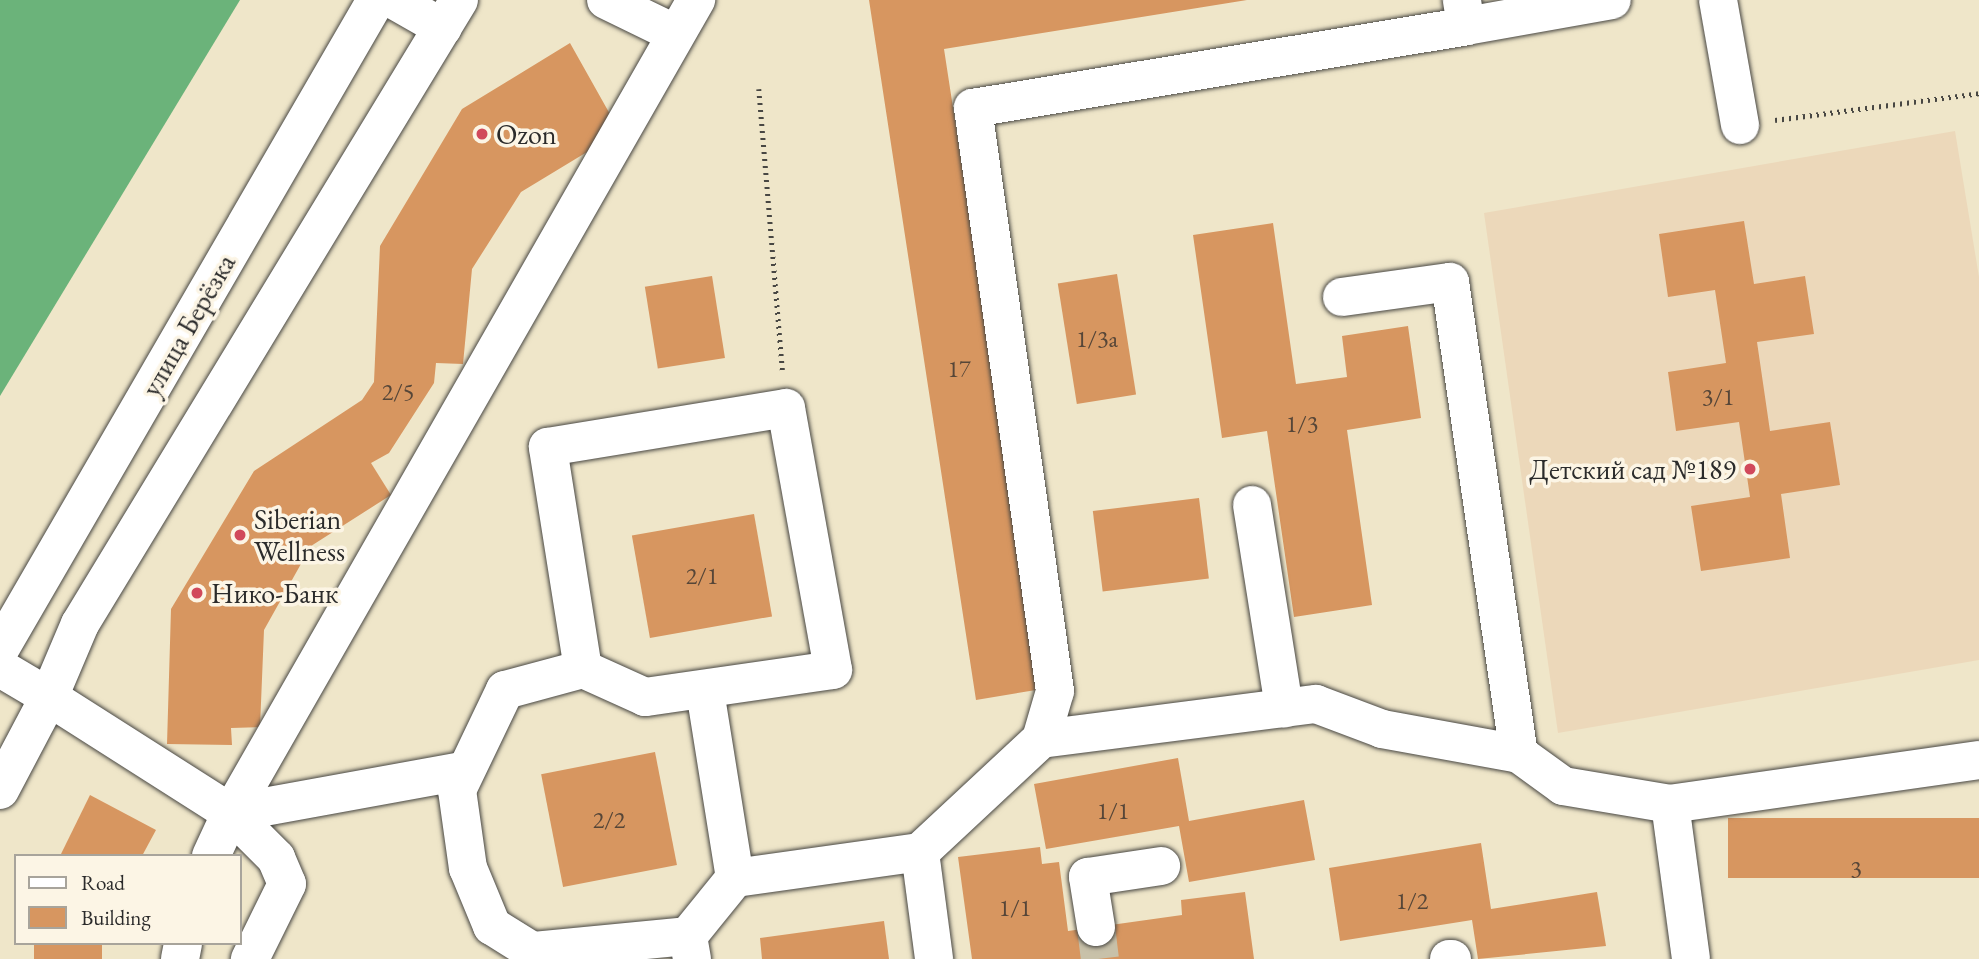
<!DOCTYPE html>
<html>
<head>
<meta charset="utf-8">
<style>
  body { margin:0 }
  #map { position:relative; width:1979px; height:959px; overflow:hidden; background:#efe6c9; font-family:"EB Garamond",serif }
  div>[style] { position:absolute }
  .built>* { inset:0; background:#ecd8ba }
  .forest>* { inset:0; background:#6bb37a }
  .building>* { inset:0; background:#d79660; transform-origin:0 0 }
  .minor-tunnel>* { height:38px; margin-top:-19px; transform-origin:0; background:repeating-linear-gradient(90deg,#c8c1a9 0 38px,transparent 0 57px) }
  .path>* { height:4.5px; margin-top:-2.25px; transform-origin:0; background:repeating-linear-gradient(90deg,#484743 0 2px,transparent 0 7px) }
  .roads { filter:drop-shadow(0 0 2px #484743) drop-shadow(0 0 2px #484743) }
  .minor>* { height:38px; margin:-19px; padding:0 19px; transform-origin:19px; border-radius:19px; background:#fff }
  .major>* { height:38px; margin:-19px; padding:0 19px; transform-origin:19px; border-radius:19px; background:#fff }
  .dots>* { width:19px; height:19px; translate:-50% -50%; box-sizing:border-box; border:4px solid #fcf5e5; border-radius:50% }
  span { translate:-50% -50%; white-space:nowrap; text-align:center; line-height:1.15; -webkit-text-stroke:7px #fcf5e5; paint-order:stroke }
  .number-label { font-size:24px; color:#564638 }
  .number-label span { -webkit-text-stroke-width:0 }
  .poi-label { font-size:28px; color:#2b2b2b }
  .left { translate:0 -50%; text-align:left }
  .right { translate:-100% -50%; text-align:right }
  .street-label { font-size:28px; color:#2b2b2b }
  .legend { position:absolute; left:14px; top:854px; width:228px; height:91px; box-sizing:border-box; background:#fcf5e5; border:2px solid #a8a49b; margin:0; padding:9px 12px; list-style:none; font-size:21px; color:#2b2b2b }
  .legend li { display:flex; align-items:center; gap:14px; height:35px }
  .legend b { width:35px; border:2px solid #a8a49b }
</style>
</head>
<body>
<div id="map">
  <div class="built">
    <i style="clip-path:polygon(1955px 131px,1979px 277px,1979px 660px,1558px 733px,1484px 213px)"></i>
  </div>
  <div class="forest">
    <i style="clip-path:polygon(0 0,240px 0,0 396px)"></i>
  </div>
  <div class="building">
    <i style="clip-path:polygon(869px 0,1247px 0,944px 49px,1042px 689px,976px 700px)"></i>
    <i style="clip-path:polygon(570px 43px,620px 132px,521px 192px,472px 269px,463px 364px,436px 363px,434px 383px,389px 453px,371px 463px,391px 495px,311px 546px,264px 630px,260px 727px,231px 728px,232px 745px,167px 744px,171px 609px,254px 471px,362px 400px,374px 382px,380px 246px,462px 109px)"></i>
    <i style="clip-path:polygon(1744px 221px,1754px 284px,1805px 276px,1814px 334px,1757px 342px,1770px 431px,1830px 422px,1840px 485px,1781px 494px,1790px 558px,1701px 571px,1691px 506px,1750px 497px,1739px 422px,1676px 431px,1668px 372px,1726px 363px,1715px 290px,1668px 297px,1659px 234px)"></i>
    <i style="clip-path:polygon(1273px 223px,1296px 384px,1347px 377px,1342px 336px,1408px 326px,1421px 418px,1347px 430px,1372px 605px,1294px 617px,1267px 431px,1222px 438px,1193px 235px)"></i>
    <i style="left:1117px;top:274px;width:122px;height:60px;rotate:81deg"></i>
    <i style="left:712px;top:276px;width:83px;height:68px;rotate:81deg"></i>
    <i style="left:1199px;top:498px;width:81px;height:107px;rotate:83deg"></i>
    <i style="left:754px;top:514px;width:104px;height:124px;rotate:80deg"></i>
    <i style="left:655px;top:752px;width:115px;height:116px;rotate:79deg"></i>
    <i style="clip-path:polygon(1178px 758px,1189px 821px,1304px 800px,1315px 860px,1189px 882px,1179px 826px,1046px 849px,1034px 784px)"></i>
    <i style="clip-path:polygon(90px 795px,156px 830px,142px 856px,60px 856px)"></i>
    <i style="left:1979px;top:818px;width:60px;height:251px;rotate:90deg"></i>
    <i style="clip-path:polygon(1481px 843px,1491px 909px,1597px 892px,1606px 946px,1478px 959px,1472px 920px,1340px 941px,1329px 868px)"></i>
    <i style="clip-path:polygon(1040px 847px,1042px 864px,1059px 862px,1068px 931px,1182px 915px,1181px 900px,1245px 892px,1254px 959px,972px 959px,958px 857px)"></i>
    <i style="clip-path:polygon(884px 921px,889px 959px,762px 959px,760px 938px)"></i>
    <i style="left:34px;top:943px;width:68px;height:16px"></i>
  </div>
  <div class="minor-tunnel">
    <i style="left:1096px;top:927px;width:32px;rotate:83deg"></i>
  </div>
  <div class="path">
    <i style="left:759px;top:89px;width:284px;rotate:85.2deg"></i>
    <i style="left:1775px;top:120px;width:206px;rotate:-7.5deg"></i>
  </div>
  <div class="roads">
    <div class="minor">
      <i style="left:394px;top:0;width:56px;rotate:29.7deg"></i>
      <i style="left:606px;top:0;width:73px;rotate:25.9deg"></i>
      <i style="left:1718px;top:0;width:127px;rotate:80deg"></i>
      <i style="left:1466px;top:26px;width:148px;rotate:-10.1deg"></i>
      <i style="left:1342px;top:297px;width:109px;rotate:-7.9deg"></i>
      <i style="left:1450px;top:282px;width:477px;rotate:81.7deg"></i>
      <i style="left:786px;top:408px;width:266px;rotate:79.8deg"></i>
      <i style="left:833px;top:670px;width:190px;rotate:171.8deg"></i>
      <i style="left:645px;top:697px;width:68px;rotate:-155.7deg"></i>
      <i style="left:583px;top:669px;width:225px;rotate:-99deg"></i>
      <i style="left:548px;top:447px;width:241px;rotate:-9.3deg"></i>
      <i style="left:1252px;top:505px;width:206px;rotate:81deg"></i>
      <i style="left:0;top:668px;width:57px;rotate:30.6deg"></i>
      <i style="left:49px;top:697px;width:105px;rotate:117.8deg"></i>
      <i style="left:583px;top:669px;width:81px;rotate:164.9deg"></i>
      <i style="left:505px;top:690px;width:111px;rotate:115.6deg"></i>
      <i style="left:457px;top:790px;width:79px;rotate:82deg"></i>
      <i style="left:468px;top:868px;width:63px;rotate:67.5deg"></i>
      <i style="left:492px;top:926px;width:47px;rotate:32deg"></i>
      <i style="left:532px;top:951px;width:157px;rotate:-5.5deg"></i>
      <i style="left:705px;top:691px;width:189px;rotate:80.9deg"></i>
      <i style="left:735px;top:878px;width:187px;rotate:-8deg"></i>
      <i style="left:920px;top:852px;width:108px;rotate:82.5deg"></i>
      <i style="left:1041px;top:739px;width:277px;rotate:-7.3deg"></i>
      <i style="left:1316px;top:704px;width:71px;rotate:20.7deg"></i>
      <i style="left:1382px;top:729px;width:139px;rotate:10.3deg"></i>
      <i style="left:1519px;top:754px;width:54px;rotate:36deg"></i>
      <i style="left:1563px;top:786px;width:109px;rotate:9.5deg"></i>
      <i style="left:231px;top:813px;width:937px;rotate:-60.23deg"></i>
      <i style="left:231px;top:813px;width:235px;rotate:-10.3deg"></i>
      <i style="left:231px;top:813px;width:64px;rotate:45deg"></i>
      <i style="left:276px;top:858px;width:28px;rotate:67deg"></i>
      <i style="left:287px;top:884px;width:84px;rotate:116.3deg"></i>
      <i style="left:920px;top:852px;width:166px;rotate:-43deg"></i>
      <i style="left:1041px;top:739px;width:50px;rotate:-73.7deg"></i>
      <i style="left:1055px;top:691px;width:589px;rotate:-98.01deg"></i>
      <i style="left:973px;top:108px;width:500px;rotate:-9.4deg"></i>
      <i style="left:1466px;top:26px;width:26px;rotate:-99deg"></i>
      <i style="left:211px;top:856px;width:47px;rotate:-65.1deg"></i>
      <i style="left:231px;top:813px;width:216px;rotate:-147.5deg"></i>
      <i style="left:49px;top:697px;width:79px;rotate:-67deg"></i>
      <i style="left:80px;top:624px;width:730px;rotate:-58.73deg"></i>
      <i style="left:1096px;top:927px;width:51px;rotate:-99.1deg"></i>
      <i style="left:1088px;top:877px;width:74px;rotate:-8.6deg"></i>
      <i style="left:180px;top:959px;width:16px;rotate:-79deg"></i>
      <i style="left:692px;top:959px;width:23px;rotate:-100deg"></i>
      <i style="left:688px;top:936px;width:75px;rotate:-51deg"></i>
      <i style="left:1449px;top:959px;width:3px"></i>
      <i style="left:1691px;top:959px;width:156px;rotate:-97.7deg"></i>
      <i style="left:1670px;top:804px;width:312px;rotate:-8.1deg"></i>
    </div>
    <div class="major">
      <i style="left:0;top:649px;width:750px;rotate:-59.91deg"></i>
    </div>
  </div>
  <div class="dots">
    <i style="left:482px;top:134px;background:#d1495b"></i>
    <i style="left:1750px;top:469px;background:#d1495b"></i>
    <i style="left:240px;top:535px;background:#d1495b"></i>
    <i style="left:197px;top:593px;background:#d1495b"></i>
  </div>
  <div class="number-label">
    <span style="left:1097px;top:339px">1/3а</span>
    <span style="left:959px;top:369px">17</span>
    <span style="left:398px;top:392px">2/5</span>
    <span style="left:1718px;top:397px">3/1</span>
    <span style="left:1302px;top:424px">1/3</span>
    <span style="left:702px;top:576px">2/1</span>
    <span style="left:1113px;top:811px">1/1</span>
    <span style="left:609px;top:820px">2/2</span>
    <span style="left:1856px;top:869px">3</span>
    <span style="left:1412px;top:901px">1/2</span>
    <span style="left:1015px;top:908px">1/1</span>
  </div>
  <div class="poi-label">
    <span class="left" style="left:496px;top:134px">Ozon</span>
    <span class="right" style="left:1736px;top:469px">Детский сад №189</span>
    <span class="left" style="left:254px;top:535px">Siberian<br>Wellness</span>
    <span class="left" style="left:211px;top:593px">Нико-Банк</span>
  </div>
  <div class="street-label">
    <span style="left:188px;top:325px;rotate:-60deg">улица Берёзка</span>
  </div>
  <ul class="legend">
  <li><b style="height:9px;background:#fff"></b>Road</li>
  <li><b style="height:19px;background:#d79660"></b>Building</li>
  </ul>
</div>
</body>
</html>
